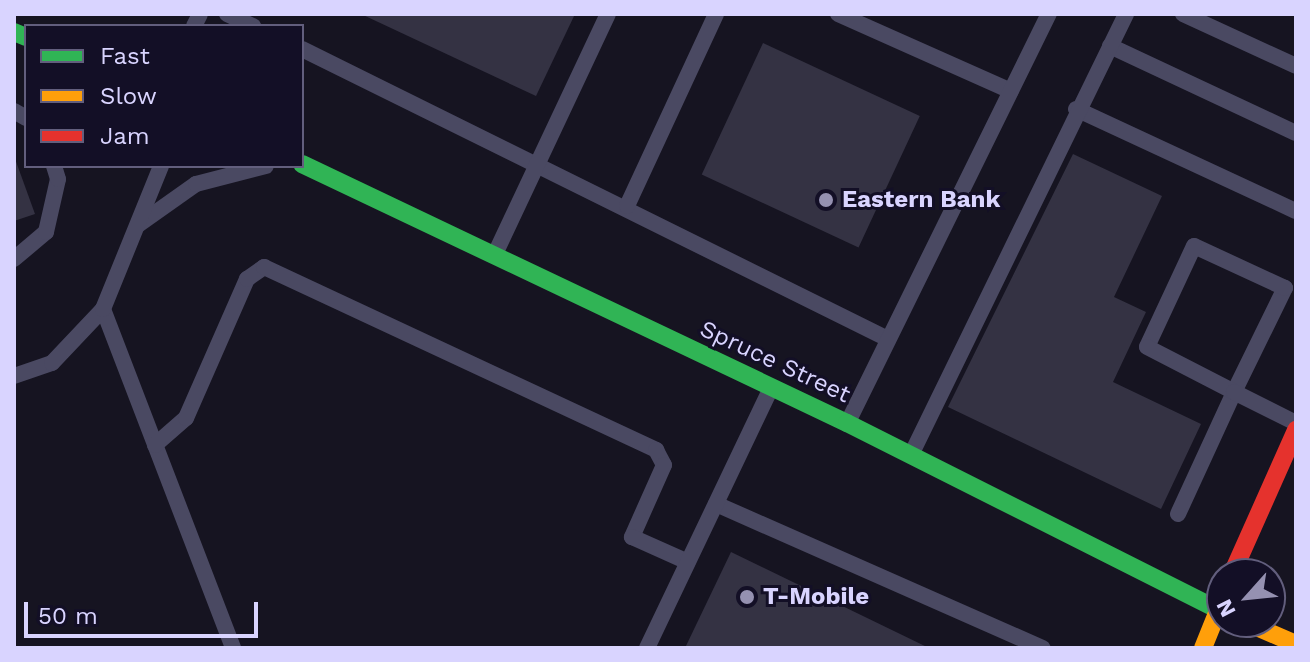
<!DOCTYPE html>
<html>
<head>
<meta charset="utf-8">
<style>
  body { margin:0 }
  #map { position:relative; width:1310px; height:662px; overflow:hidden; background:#161421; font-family:"Work Sans",sans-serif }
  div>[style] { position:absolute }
  .building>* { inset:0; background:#343243; transform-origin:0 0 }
  .lane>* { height:16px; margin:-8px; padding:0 8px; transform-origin:8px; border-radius:8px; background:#4a4962 }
  .fast>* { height:18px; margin:-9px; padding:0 9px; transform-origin:9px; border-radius:9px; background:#30b455 }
  .slow>* { height:18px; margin:-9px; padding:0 9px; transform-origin:9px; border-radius:9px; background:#ff9f0a }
  .jam>* { height:18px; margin:-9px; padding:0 9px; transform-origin:9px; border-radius:9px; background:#e5322d }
  .dots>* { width:22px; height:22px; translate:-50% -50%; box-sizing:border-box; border:4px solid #130f26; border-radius:50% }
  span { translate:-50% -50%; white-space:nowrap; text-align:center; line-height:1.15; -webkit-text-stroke:6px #130f26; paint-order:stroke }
  .poi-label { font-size:24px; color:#d9d4ff; font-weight:700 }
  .left { translate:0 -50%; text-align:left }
  .street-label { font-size:24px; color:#d9d4ff }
  .frame { position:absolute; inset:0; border:16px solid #d9d4ff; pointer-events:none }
  .legend { position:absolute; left:24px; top:24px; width:280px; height:144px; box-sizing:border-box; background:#130f26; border:2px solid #625e7d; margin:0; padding:10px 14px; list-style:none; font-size:24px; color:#d9d4ff }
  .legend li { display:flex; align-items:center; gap:16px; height:40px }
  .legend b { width:40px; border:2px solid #625e7d }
  .north { position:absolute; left:1206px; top:558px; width:80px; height:80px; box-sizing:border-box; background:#130f26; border:2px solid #625e7d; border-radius:50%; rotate:243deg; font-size:22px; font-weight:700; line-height:32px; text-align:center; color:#d9d4ff }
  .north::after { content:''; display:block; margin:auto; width:28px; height:36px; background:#9591b1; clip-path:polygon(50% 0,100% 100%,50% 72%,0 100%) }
  .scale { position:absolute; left:24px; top:602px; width:234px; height:36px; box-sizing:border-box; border:4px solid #d9d4ff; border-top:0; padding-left:10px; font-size:24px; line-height:28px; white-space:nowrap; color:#d9d4ff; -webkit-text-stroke:6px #130f26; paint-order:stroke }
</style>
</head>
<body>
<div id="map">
  <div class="building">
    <i style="clip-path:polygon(361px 14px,575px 14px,536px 96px)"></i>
    <i style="left:763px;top:43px;width:173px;height:145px;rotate:25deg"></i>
    <i style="clip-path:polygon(1073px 154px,1162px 196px,1114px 297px,1146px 312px,1113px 382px,1201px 424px,1161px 509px,948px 407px)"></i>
    <i style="clip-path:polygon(14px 156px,35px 214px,14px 221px)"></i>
    <i style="clip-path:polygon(731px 552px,929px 648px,685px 648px)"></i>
  </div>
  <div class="lane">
    <i style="left:227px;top:14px;width:29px;rotate:25deg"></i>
    <i style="left:838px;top:14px;width:189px;rotate:24deg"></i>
    <i style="left:1183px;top:14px;width:124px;rotate:24.7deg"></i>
    <i style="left:194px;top:26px;width:13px;rotate:-63deg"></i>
    <i style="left:1110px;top:46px;width:205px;rotate:25.1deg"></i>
    <i style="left:302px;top:49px;width:654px;rotate:26.33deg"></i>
    <i style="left:1076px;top:109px;width:242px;rotate:24.9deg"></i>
    <i style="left:14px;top:111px;width:14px;rotate:30deg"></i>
    <i style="left:627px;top:206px;width:212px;rotate:-65.1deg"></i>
    <i style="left:138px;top:225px;width:71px;rotate:-35.3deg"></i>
    <i style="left:196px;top:184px;width:72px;rotate:-14.4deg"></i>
    <i style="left:495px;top:254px;width:265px;rotate:-64.8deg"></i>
    <i style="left:14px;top:259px;width:42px;rotate:-40.2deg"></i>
    <i style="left:46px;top:232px;width:54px;rotate:-77.2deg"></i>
    <i style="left:58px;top:179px;width:14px;rotate:-107deg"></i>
    <i style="left:103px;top:309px;width:363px;rotate:69deg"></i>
    <i style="left:14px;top:376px;width:40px;rotate:-18.9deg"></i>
    <i style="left:52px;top:363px;width:74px;rotate:-46.6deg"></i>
    <i style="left:103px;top:309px;width:154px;rotate:-67.9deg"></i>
    <i style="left:848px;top:422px;width:455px;rotate:-63.8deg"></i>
    <i style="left:155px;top:445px;width:41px;rotate:-41.1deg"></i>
    <i style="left:186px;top:418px;width:152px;rotate:-66.3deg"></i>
    <i style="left:247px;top:279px;width:21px;rotate:-35deg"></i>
    <i style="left:264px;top:267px;width:433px;rotate:25deg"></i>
    <i style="left:656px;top:450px;width:17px;rotate:62deg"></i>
    <i style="left:664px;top:465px;width:79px;rotate:114deg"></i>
    <i style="left:632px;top:537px;width:61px;rotate:24.1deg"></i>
    <i style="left:911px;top:455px;width:491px;rotate:-64deg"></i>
    <i style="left:716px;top:504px;width:357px;rotate:23.8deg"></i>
    <i style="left:1178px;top:514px;width:134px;rotate:-65.3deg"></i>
    <i style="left:1234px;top:392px;width:116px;rotate:-63.9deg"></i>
    <i style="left:1285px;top:288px;width:100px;rotate:-155.2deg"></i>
    <i style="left:1194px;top:246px;width:111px;rotate:115deg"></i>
    <i style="left:1147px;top:347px;width:98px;rotate:27.3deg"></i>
    <i style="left:1234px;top:392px;width:69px;rotate:26.6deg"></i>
    <i style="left:647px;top:648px;width:288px;rotate:-64.5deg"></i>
  </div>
  <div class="fast">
    <i style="left:14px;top:32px;width:13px;rotate:23deg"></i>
    <i style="left:302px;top:164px;width:603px;rotate:25.42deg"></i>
    <i style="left:847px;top:423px;width:420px;rotate:26.7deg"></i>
  </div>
  <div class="slow">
    <i style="left:1245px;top:622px;width:56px;rotate:23.3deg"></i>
    <i style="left:1203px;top:648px;width:51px;rotate:-68deg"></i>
  </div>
  <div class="jam">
    <i style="left:1232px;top:574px;width:158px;rotate:-66deg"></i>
  </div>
  <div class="dots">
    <i style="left:826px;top:200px;background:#9591b1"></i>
    <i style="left:747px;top:597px;background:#9591b1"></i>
  </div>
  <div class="poi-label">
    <span class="left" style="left:842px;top:200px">Eastern Bank</span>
    <span class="left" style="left:763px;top:597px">T-Mobile</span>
  </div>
  <div class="street-label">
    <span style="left:775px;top:362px;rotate:25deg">Spruce Street</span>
  </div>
  <div class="frame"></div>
  <ul class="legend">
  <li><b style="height:10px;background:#30b455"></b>Fast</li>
  <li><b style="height:10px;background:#ff9f0a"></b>Slow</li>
  <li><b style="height:10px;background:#e5322d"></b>Jam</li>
  </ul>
  <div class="north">N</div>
  <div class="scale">50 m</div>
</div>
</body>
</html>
